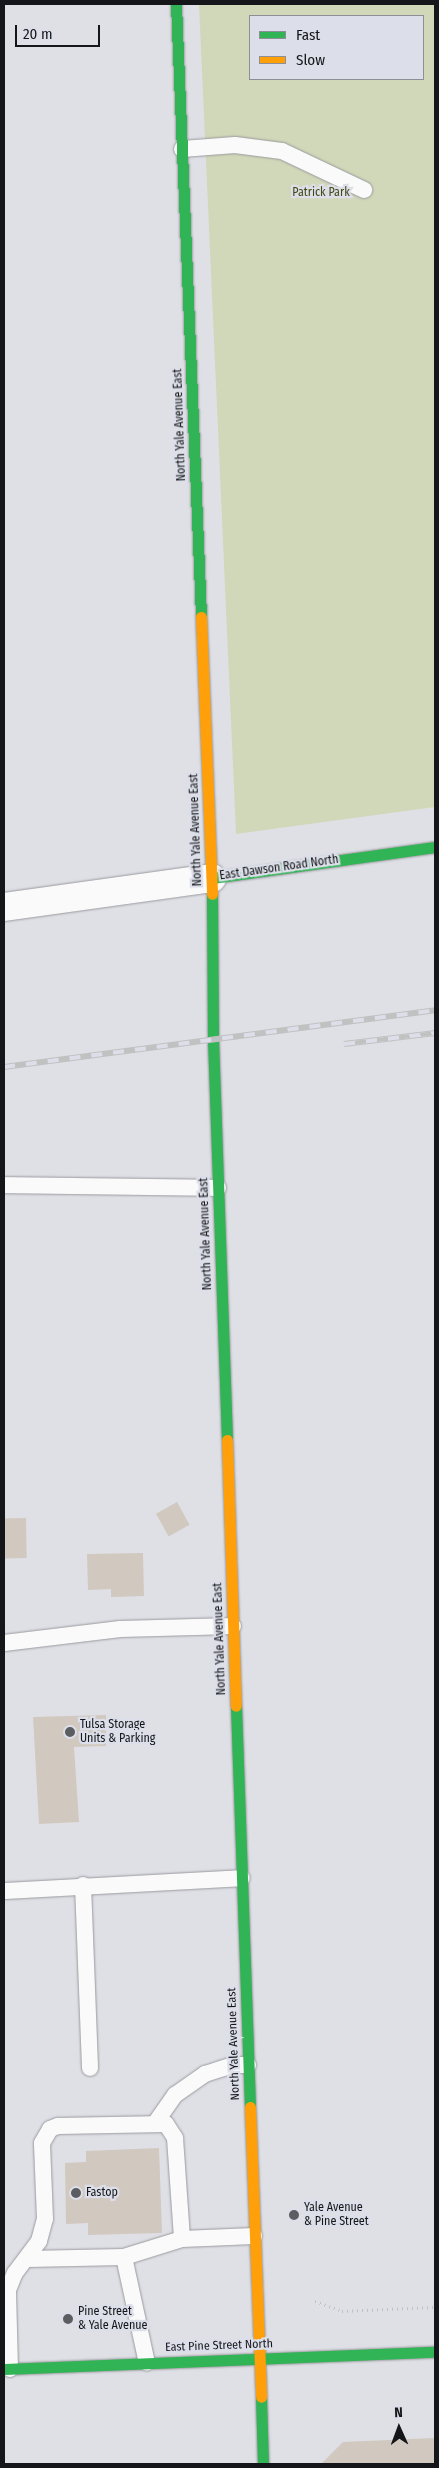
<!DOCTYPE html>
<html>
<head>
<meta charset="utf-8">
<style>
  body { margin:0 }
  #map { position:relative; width:439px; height:2468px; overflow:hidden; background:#dfe0e6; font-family:"Fira Sans Condensed",sans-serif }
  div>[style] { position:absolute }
  .green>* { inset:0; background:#d1d8b9 }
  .building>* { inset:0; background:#d1c8bf; transform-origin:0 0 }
  .path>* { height:3px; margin-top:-1.5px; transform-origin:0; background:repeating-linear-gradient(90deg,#bfc0c2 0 1px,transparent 0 5px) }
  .roads { filter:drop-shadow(0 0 1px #9a9a9e) drop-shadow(0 0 1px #9a9a9e) }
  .lane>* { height:16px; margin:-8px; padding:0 8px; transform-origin:8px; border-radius:8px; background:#fafafb }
  .street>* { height:28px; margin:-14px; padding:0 14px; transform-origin:14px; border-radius:14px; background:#fafafb }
  .fast>* { height:11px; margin:-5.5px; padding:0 5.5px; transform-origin:5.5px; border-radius:5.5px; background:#30b455 }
  .slow>* { height:11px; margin:-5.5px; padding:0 5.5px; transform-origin:5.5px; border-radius:5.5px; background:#ff9f0a }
  .rail>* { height:5.5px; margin-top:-2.75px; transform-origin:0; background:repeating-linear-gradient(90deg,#dcdfe9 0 11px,#c0c1c1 0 22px); box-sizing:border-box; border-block:1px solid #c0c1c1 }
  .dots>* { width:14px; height:14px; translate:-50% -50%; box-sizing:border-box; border:2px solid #dcdfe9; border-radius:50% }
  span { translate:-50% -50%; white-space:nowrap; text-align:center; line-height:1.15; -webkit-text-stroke:4.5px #dcdfe9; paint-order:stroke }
  .park-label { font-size:12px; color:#414913 }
  .street-label { font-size:12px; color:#151619 }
  .poi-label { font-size:12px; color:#151619 }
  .left { translate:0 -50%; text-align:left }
  .frame { position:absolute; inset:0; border:5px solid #151619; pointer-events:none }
  .legend { position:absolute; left:249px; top:15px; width:175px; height:65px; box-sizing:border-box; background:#dcdfe9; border:1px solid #8c8f96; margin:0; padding:6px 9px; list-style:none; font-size:15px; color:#151619 }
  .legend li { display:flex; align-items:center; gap:10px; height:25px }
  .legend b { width:25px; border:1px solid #8c8f96 }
  .north { position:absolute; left:374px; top:2403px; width:50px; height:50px; -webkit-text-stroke:4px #dcdfe9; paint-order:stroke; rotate:358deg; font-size:14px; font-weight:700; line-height:20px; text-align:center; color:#151619 }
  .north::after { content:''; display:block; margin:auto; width:18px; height:22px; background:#151619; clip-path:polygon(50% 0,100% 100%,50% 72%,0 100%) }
  .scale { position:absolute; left:15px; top:25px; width:85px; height:22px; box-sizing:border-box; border:2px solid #151619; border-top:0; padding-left:6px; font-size:15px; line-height:18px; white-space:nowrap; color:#151619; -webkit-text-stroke:4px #dcdfe9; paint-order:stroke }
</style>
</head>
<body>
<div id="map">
  <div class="green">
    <i style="clip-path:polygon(evenodd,199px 4px,435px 4px,435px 807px,236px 834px,199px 4px,250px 16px,423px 16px,423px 79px,250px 79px,250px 16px)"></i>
  </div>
  <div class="building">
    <i style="left:177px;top:1502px;width:26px;height:24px;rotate:61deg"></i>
    <i style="left:26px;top:1518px;width:40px;height:22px;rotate:89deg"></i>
    <i style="clip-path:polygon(143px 1553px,144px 1596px,111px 1597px,111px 1589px,88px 1590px,87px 1554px)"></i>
    <i style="clip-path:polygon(106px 1715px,106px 1746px,74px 1747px,79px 1822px,39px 1824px,33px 1717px)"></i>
    <i style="clip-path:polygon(159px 2148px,162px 2233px,88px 2235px,88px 2223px,66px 2224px,65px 2163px,86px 2162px,86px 2151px)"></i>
    <i style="clip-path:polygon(435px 2438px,435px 2464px,321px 2464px,343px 2442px)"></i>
  </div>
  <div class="path">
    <i style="left:315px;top:2301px;width:29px;rotate:20deg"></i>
    <i style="left:342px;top:2311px;width:93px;rotate:-2.5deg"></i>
  </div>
  <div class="roads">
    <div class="lane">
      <i style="left:182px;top:149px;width:53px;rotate:-4.3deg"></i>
      <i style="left:235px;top:145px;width:47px;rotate:7.3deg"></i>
      <i style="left:282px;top:151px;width:91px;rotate:25.4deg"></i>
      <i style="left:4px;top:1185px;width:214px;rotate:0.8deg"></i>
      <i style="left:4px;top:1643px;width:117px;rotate:-6.9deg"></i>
      <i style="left:120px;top:1629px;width:113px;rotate:-1.5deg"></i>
      <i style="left:83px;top:1885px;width:183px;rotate:87.8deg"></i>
      <i style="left:4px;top:1891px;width:238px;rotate:-3.1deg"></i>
      <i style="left:156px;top:2122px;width:33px;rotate:-55deg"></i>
      <i style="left:175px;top:2095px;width:37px;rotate:-35deg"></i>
      <i style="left:205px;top:2074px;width:29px;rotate:-18deg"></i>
      <i style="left:233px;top:2065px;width:15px"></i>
      <i style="left:124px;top:2257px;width:108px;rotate:77.8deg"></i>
      <i style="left:27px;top:2259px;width:97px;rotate:-1.2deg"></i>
      <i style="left:124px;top:2257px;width:61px;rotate:-17.2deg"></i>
      <i style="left:10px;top:2369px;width:79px;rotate:-91.5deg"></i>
      <i style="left:8px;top:2290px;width:18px;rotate:-68deg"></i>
      <i style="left:15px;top:2273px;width:40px;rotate:-53deg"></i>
      <i style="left:39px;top:2241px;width:23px;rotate:-75deg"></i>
      <i style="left:45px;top:2219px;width:76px;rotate:-92.3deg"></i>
      <i style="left:42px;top:2143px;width:16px;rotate:-60deg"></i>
      <i style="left:50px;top:2129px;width:9px;rotate:-21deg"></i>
      <i style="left:58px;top:2126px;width:108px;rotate:-1.1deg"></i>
      <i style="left:166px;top:2124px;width:17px;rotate:57deg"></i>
      <i style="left:175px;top:2138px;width:101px;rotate:86deg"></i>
      <i style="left:182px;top:2239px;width:72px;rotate:-2.4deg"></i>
    </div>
    <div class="street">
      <i style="left:4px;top:907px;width:210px;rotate:-7.9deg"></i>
    </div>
    <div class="fast">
      <i style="left:176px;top:4px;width:614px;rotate:87.66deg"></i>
      <i style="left:212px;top:878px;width:225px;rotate:-7.9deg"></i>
      <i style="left:212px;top:894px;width:145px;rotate:89.6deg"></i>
      <i style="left:213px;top:1039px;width:401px;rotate:88deg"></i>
      <i style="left:236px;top:1706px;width:401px;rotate:88deg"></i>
      <i style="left:4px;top:2369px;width:431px;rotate:-2.3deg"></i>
      <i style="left:261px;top:2397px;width:67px;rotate:88.3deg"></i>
    </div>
    <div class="slow">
      <i style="left:201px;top:617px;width:277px;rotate:87.7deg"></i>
      <i style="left:227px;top:1440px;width:266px;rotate:88.1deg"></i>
      <i style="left:250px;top:2107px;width:290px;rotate:87.8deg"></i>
    </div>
  </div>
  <div class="rail">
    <i style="left:344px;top:1044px;width:92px;rotate:-6.9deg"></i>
    <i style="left:4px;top:1067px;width:435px;rotate:-7.5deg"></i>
  </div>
  <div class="dots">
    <i style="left:70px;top:1732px;background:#5c5d61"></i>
    <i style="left:76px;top:2193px;background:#5c5d61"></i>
    <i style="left:294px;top:2215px;background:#5c5d61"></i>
    <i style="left:68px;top:2319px;background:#5c5d61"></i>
  </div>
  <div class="park-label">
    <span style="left:321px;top:193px">Patrick Park</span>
  </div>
  <div class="street-label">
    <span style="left:180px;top:425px;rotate:-92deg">North Yale Avenue East</span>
    <span style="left:196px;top:830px;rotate:-92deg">North Yale Avenue East</span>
    <span style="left:279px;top:868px;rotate:-8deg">East Dawson Road North</span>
    <span style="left:206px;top:1234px;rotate:-92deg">North Yale Avenue East</span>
    <span style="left:220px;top:1639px;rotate:-92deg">North Yale Avenue East</span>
    <span style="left:234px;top:2044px;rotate:-92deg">North Yale Avenue East</span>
    <span style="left:219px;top:2346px;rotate:-2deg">East Pine Street North</span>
  </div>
  <div class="poi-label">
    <span class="left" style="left:80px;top:1732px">Tulsa Storage<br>Units &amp; Parking</span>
    <span class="left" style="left:86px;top:2193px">Fastop</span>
    <span class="left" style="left:304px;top:2215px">Yale Avenue<br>&amp; Pine Street</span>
    <span class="left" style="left:78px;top:2319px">Pine Street<br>&amp; Yale Avenue</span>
  </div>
  <div class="frame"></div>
  <ul class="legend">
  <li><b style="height:6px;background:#30b455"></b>Fast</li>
  <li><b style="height:6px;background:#ff9f0a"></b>Slow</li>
  </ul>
  <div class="north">N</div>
  <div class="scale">20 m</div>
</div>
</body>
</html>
